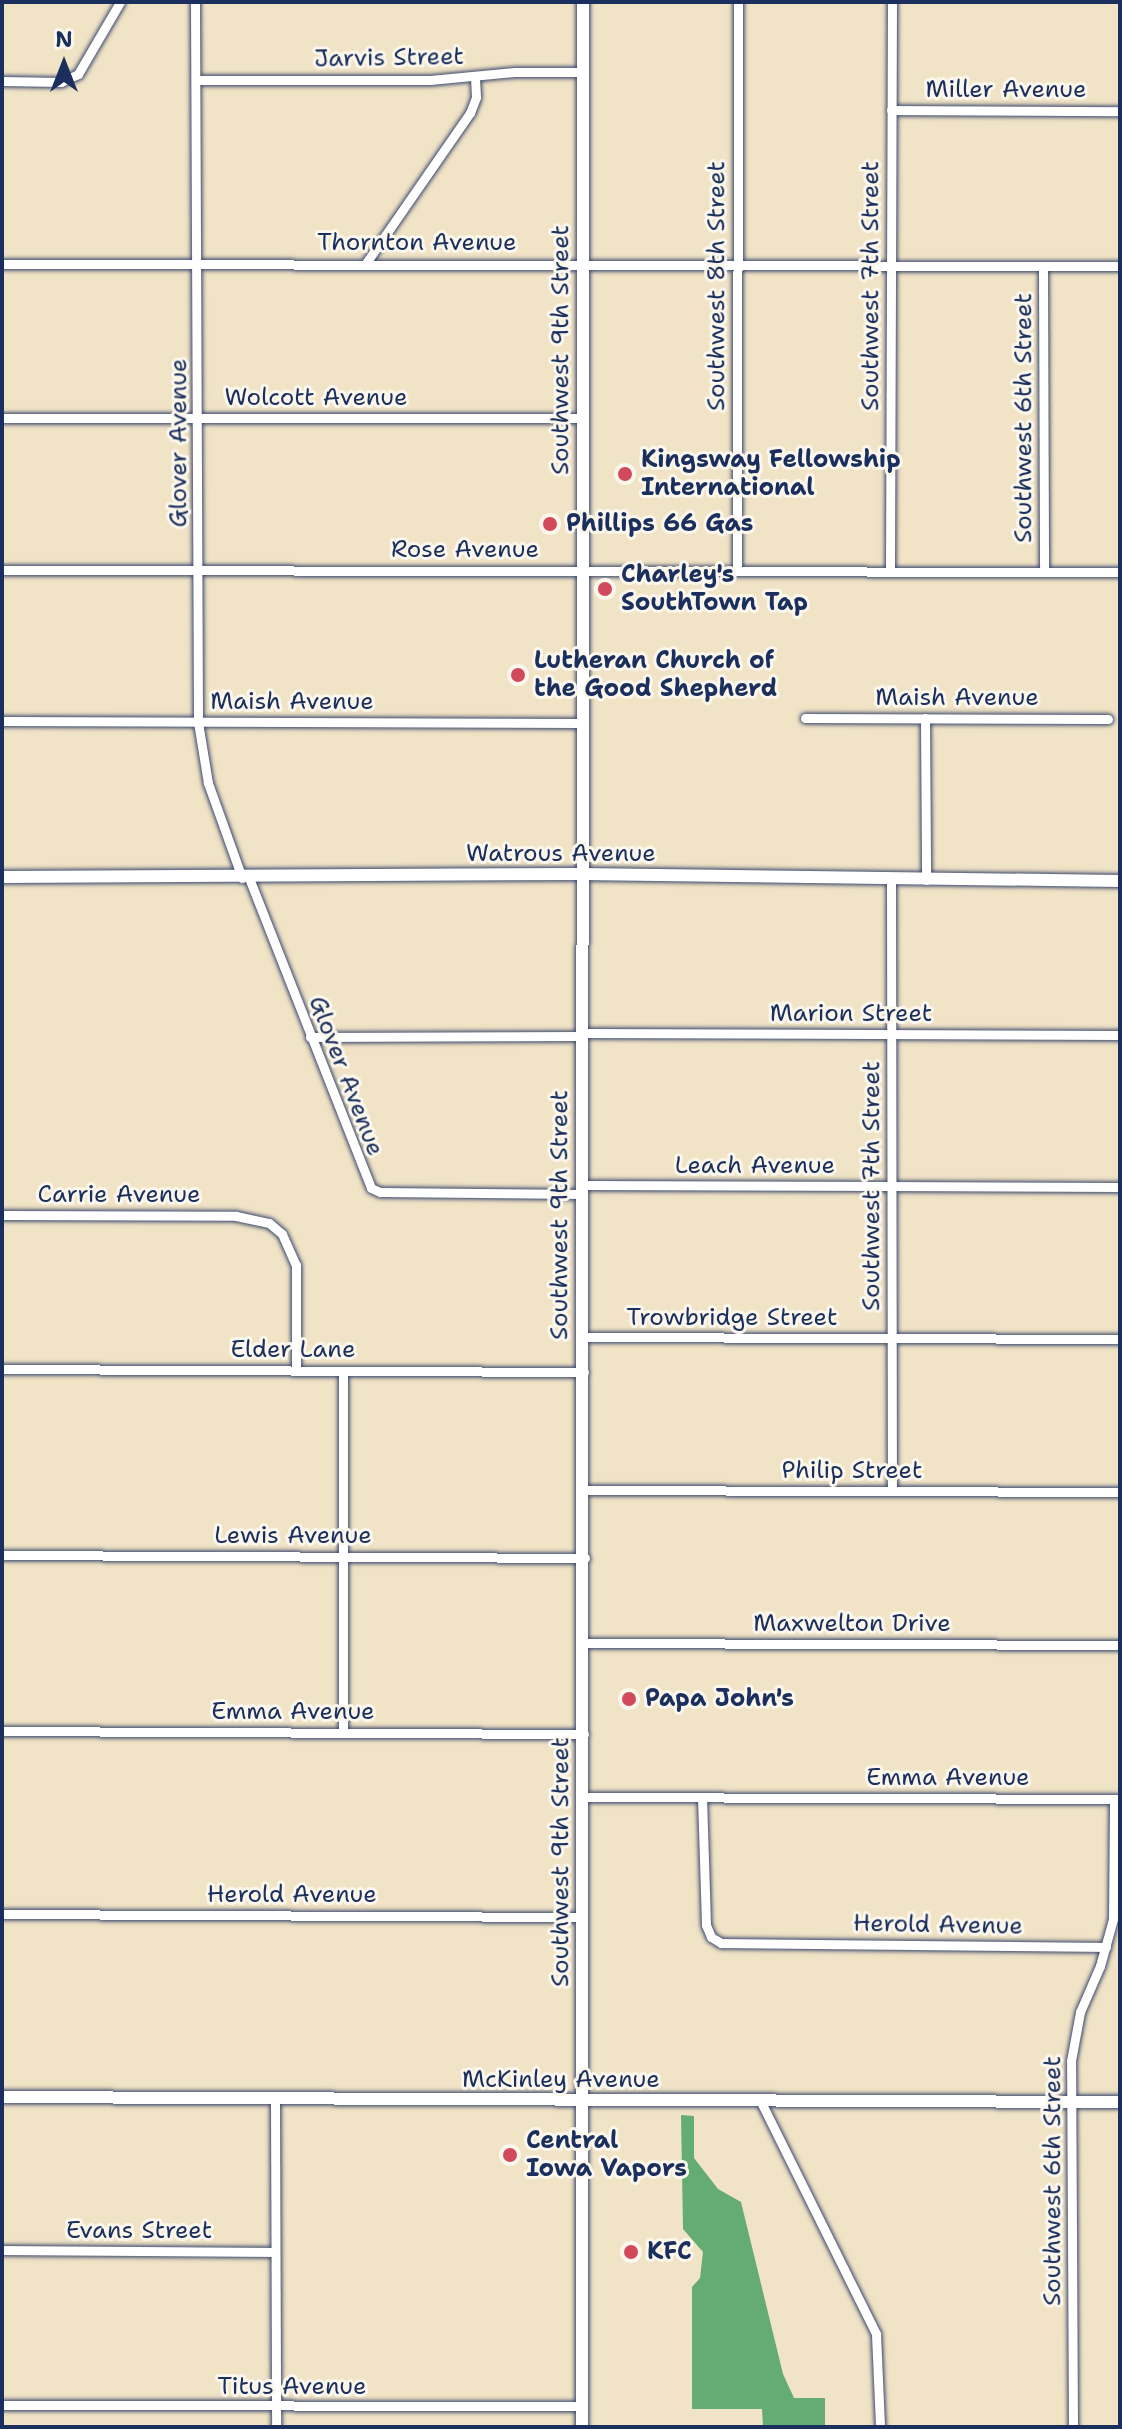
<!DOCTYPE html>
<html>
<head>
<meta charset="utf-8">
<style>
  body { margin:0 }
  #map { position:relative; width:1122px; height:2429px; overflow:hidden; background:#f1e3c6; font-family:"Shantell Sans",sans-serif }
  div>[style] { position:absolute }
  .forest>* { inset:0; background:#64ac72 }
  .roads { filter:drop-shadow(0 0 2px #3b4a6e) drop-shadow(0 0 2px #3b4a6e) }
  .street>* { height:9px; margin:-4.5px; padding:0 4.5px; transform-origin:4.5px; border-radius:4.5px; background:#fff }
  .secondary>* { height:12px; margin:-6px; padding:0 6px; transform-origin:6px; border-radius:6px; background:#fff }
  .dots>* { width:22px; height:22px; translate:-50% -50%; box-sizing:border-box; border:4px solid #fbf7ec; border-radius:50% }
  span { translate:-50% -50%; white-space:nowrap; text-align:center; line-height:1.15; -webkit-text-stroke:6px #fbf7ec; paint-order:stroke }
  .street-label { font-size:24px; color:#1b2f5e }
  .poi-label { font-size:24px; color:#1b2f5e; font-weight:700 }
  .left { translate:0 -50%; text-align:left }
  .frame { position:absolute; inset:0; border:4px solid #1b2f5e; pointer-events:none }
  .north { position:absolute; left:24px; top:24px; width:80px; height:80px; -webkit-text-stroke:6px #fbf7ec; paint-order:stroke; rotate:0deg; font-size:22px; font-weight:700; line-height:32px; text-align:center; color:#1b2f5e }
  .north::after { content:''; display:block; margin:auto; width:28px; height:36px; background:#1b2f5e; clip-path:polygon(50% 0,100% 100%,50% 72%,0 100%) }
</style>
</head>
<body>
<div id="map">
  <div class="forest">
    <i style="clip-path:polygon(681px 2115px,694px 2116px,694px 2158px,718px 2189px,741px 2202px,783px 2374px,794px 2398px,825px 2398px,825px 2427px,763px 2427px,762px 2409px,692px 2409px,692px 2287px,700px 2278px,703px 2252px,683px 2229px)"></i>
  </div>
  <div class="roads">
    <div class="street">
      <i style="left:195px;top:2px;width:720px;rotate:89.76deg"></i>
      <i style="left:198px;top:722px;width:62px;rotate:80.7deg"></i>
      <i style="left:208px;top:783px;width:101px;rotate:70.3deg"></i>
      <i style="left:197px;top:80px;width:233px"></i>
      <i style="left:430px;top:80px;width:85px;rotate:-5.4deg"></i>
      <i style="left:515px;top:72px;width:68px"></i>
      <i style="left:2px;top:81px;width:59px;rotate:1deg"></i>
      <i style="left:61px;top:82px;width:19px;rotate:-25deg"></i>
      <i style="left:78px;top:74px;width:83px;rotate:-59.7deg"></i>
      <i style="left:891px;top:110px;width:229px;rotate:0.3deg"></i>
      <i style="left:366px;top:263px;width:183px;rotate:-55.3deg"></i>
      <i style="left:470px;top:113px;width:17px;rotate:-69deg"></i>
      <i style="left:476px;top:97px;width:21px;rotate:-93deg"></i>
      <i style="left:2px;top:264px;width:1118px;rotate:0.1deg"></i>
      <i style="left:1043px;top:266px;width:305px;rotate:89.8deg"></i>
      <i style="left:2px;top:418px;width:581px"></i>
      <i style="left:2px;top:570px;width:1118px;rotate:0.1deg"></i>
      <i style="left:737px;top:570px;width:568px;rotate:-89.9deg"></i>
      <i style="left:890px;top:571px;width:569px;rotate:-89.8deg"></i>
      <i style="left:805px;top:718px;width:303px;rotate:0.2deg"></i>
      <i style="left:925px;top:718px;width:162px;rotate:89.6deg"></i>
      <i style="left:2px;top:721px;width:580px;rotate:0.2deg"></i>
      <i style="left:249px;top:878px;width:333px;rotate:68.5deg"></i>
      <i style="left:371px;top:1188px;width:10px;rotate:24deg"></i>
      <i style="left:380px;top:1192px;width:202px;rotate:0.6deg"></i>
      <i style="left:891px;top:880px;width:611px;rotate:89.91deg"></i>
      <i style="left:581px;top:1033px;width:539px;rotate:0.21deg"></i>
      <i style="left:310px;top:1037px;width:271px;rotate:-0.2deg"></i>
      <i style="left:582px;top:1185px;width:538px;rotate:0.21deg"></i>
      <i style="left:2px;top:1215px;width:234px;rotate:0.2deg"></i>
      <i style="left:236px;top:1216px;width:34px;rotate:12deg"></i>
      <i style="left:269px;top:1223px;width:17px;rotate:40deg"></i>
      <i style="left:282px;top:1234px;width:34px;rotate:66deg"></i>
      <i style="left:296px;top:1265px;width:105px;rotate:90deg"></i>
      <i style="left:583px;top:1337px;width:537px;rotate:0.21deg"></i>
      <i style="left:2px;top:1369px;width:582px;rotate:0.3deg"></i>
      <i style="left:585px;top:1490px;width:535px;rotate:0.21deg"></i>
      <i style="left:2px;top:1555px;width:583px;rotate:0.29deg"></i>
      <i style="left:584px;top:1643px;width:536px;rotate:0.21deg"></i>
      <i style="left:2px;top:1731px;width:582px;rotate:0.3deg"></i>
      <i style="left:343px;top:1732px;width:361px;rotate:-90deg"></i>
      <i style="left:583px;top:1797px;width:534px;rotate:0.21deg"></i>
      <i style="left:702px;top:1797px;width:128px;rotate:88.2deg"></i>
      <i style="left:706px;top:1925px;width:13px;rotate:67deg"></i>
      <i style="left:711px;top:1937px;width:12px;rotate:31deg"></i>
      <i style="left:721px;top:1943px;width:385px;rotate:0.6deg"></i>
      <i style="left:2px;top:1914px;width:581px;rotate:0.3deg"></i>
      <i style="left:275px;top:2100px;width:327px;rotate:89.8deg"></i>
      <i style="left:761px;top:2102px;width:259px;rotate:63.6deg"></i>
      <i style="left:876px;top:2334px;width:93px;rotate:87.5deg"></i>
      <i style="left:2px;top:2250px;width:273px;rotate:0.4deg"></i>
      <i style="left:2px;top:2405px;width:580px;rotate:0.1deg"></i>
      <i style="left:1073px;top:2427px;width:366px;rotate:-90.3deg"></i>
      <i style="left:1071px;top:2061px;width:50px;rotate:-79.6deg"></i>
      <i style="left:1080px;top:2012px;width:50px;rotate:-66.5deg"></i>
      <i style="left:1100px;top:1966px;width:49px;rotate:-74.5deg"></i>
      <i style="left:1113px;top:1919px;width:120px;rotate:-89.5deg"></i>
    </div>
    <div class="secondary">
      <i style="left:2px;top:877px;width:579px;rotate:-0.3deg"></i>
      <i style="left:581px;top:874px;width:539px;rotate:0.74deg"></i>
      <i style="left:2px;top:2097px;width:1118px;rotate:0.26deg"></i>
      <i style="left:582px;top:2427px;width:2425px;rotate:-89.98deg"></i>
    </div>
  </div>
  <div class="dots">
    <i style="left:625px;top:474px;background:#d1495b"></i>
    <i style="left:550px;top:524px;background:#d1495b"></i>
    <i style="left:605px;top:589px;background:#d1495b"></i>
    <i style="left:518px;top:675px;background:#d1495b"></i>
    <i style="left:629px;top:1699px;background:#d1495b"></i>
    <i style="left:510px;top:2155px;background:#d1495b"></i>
    <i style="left:631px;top:2252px;background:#d1495b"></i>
  </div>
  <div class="street-label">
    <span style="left:389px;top:58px;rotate:-1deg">Jarvis Street</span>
    <span style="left:1006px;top:90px">Miller Avenue</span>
    <span style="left:417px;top:243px">Thornton Avenue</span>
    <span style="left:717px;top:286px;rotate:-90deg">Southwest 8th Street</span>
    <span style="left:871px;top:286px;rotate:-90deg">Southwest 7th Street</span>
    <span style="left:561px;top:350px;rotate:-90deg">Southwest 9th Street</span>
    <span style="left:316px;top:398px">Wolcott Avenue</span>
    <span style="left:1024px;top:418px;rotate:-90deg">Southwest 6th Street</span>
    <span style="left:179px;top:443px;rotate:-90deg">Glover Avenue</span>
    <span style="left:465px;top:550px">Rose Avenue</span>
    <span style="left:957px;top:698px">Maish Avenue</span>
    <span style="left:292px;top:702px">Maish Avenue</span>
    <span style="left:561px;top:854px">Watrous Avenue</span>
    <span style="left:851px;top:1014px">Marion Street</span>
    <span style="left:346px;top:1076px;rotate:69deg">Glover Avenue</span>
    <span style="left:755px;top:1166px">Leach Avenue</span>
    <span style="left:872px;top:1186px;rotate:-90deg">Southwest 7th Street</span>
    <span style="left:119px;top:1195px">Carrie Avenue</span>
    <span style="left:560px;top:1215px;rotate:-90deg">Southwest 9th Street</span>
    <span style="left:732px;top:1318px">Trowbridge Street</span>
    <span style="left:293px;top:1350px">Elder Lane</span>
    <span style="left:852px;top:1471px">Philip Street</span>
    <span style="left:293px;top:1536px">Lewis Avenue</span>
    <span style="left:852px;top:1624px">Maxwelton Drive</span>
    <span style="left:293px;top:1712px">Emma Avenue</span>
    <span style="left:948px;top:1778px">Emma Avenue</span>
    <span style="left:561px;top:1862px;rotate:-90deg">Southwest 9th Street</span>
    <span style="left:292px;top:1895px">Herold Avenue</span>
    <span style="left:938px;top:1925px;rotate:1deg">Herold Avenue</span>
    <span style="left:561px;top:2080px">McKinley Avenue</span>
    <span style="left:1053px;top:2181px;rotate:-90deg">Southwest 6th Street</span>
    <span style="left:139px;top:2231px">Evans Street</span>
    <span style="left:292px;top:2387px">Titus Avenue</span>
  </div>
  <div class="poi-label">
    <span class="left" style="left:641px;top:474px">Kingsway Fellowship<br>International</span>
    <span class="left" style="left:566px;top:524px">Phillips 66 Gas</span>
    <span class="left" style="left:621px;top:589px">Charley's<br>SouthTown Tap</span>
    <span class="left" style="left:534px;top:675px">Lutheran Church of<br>the Good Shepherd</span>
    <span class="left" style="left:645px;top:1699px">Papa John's</span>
    <span class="left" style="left:526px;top:2155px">Central<br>Iowa Vapors</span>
    <span class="left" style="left:647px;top:2252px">KFC</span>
  </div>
  <div class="frame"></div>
  <div class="north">N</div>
</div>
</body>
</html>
